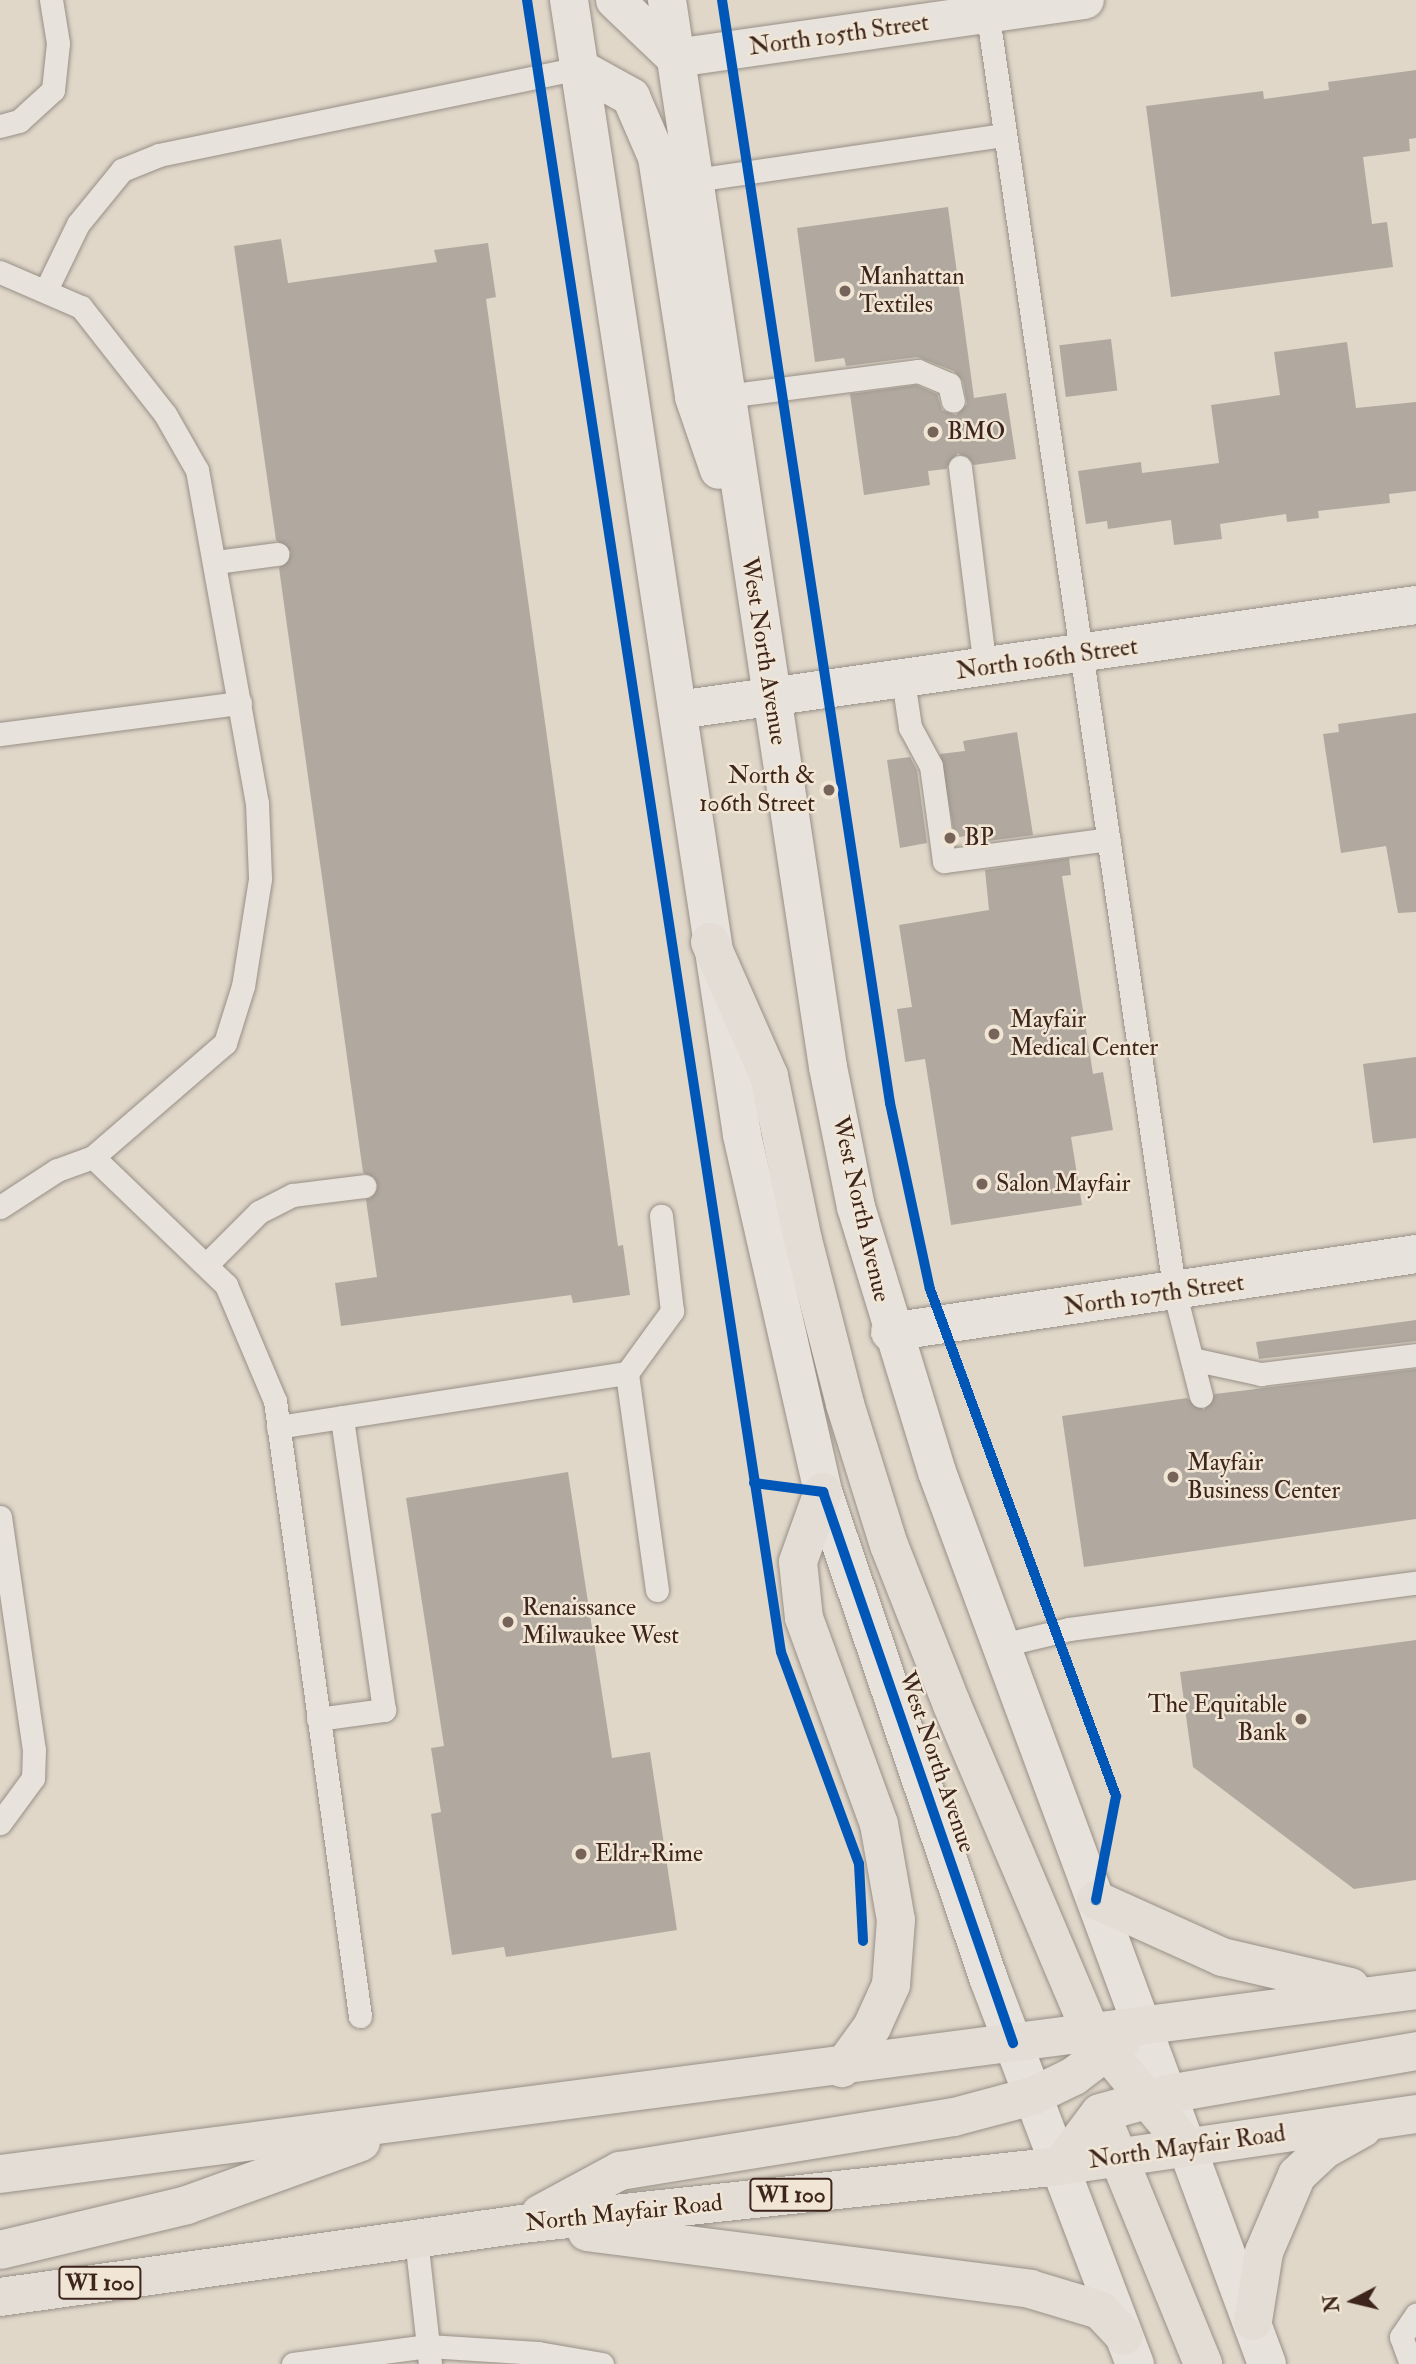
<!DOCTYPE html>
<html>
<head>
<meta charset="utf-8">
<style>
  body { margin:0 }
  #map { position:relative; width:1416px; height:2364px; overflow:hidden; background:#e0d7c9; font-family:"IM FELL Double Pica",serif }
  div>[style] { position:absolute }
  .building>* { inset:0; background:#b1a99f; transform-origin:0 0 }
  .roads { filter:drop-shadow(0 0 2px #989087) drop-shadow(0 0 2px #989087) }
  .service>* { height:23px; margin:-11.5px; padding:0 11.5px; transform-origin:11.5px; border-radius:11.5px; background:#e7e2db }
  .minor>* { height:38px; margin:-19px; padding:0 19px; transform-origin:19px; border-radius:19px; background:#e7e2db }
  .secondary>* { height:38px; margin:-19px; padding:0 19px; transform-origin:19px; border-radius:19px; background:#e7e2db }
  .primary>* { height:38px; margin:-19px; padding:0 19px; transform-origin:19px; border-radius:19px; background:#e3ddd5 }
  .cycleway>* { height:10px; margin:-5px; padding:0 5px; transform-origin:5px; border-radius:5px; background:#0057b8 }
  .dots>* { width:19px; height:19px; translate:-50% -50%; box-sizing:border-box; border:4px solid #f1e6d5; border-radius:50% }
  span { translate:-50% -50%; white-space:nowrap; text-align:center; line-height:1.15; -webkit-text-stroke:5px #f1e6d5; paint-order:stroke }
  .shield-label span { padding:2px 5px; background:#f1e6d5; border:2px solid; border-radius:5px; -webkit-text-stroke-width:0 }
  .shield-label { font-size:23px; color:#3d251d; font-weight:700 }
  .street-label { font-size:24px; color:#3d251d }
  .poi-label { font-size:24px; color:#3d251d }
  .left { translate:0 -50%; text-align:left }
  .right { translate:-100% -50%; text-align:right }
  .north { position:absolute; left:1318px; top:2266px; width:70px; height:70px; -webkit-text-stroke:5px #f1e6d5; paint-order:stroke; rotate:263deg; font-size:19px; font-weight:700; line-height:28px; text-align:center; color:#3d251d }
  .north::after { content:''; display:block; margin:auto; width:24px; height:32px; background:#3d251d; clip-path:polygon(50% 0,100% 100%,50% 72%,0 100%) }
</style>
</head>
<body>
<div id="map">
  <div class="building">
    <i style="clip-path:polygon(1416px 70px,1416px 138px,1409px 139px,1410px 151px,1363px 157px,1372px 224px,1387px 222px,1393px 267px,1171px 297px,1146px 106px,1263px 91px,1264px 99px,1329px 90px,1328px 82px)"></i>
    <i style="clip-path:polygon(948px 207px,974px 398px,1006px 393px,1016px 459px,974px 465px,958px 453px,946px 469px,928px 471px,930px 485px,864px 495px,850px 394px,916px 385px,937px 394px,942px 410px,956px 415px,967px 404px,963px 381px,954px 371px,917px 357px,846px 366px,844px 358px,815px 362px,797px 228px)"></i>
    <i style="clip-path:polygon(281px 239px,288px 283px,437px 262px,434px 250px,488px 243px,496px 297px,486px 299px,618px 1246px,623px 1245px,630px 1295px,573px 1303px,571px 1295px,341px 1326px,335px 1283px,377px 1277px,366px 1200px,378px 1185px,363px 1172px,279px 568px,291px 552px,276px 540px,234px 246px)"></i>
    <i style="left:1111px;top:339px;width:52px;height:52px;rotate:83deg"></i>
    <i style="clip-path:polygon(1347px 342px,1356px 408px,1416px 402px,1416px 491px,1389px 494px,1390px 503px,1318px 511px,1319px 518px,1287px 522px,1286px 514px,1220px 524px,1222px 539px,1174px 545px,1171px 520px,1108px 529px,1107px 521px,1086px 524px,1078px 471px,1141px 462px,1142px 473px,1219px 463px,1211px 405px,1280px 395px,1274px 352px)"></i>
    <i style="clip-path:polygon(1416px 713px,1416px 912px,1398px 913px,1386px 846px,1341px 853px,1323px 734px,1339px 732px,1338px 724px)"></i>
    <i style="clip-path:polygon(1017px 732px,1033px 835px,981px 842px,980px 833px,955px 838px,940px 754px,965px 751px,963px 741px)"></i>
    <i style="clip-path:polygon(910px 757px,917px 770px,927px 843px,900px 848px,887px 760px)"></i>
    <i style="clip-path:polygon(1069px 858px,1071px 875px,1062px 876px,1093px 1074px,1103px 1072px,1113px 1130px,1071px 1137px,1082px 1205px,951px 1225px,925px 1059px,905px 1062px,897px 1009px,912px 1007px,899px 925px,989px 910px,985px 870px)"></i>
    <i style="clip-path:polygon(1416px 1057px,1416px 1138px,1373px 1143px,1363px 1064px)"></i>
    <i style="clip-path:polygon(1416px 1320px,1416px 1341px,1259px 1359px,1256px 1342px)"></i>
    <i style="clip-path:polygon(1416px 1369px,1416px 1519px,1084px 1567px,1062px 1416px,1187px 1398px,1204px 1410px,1215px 1394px)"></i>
    <i style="clip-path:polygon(568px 1472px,612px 1758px,650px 1752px,677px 1930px,506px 1957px,504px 1947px,452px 1955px,431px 1814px,441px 1812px,431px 1748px,444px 1746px,406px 1498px)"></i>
    <i style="clip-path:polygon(1416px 1640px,1416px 1880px,1354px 1889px,1193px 1767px,1180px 1672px)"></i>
  </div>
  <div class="roads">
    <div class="service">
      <i style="left:986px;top:3px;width:1305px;rotate:81.67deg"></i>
      <i style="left:1175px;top:1294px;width:105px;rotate:75.7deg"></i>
      <i style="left:0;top:126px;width:20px;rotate:-15deg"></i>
      <i style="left:19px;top:121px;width:46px;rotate:-42.4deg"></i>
      <i style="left:53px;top:90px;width:47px;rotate:-83.9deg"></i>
      <i style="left:58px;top:43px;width:44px;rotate:-99.2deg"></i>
      <i style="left:695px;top:180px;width:313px;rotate:-8.3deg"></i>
      <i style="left:0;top:272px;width:88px;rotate:23.4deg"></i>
      <i style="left:81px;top:307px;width:136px;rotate:51.9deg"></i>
      <i style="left:165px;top:414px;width:64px;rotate:60.3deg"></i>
      <i style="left:197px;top:470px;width:338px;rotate:79.8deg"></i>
      <i style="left:257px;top:803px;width:76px;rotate:87.7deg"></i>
      <i style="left:260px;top:879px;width:108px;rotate:99deg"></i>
      <i style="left:243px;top:986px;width:60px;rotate:107.5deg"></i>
      <i style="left:225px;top:1043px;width:174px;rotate:139.2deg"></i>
      <i style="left:93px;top:1157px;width:38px;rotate:160deg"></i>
      <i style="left:57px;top:1170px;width:68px;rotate:147deg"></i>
      <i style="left:46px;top:290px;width:73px;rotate:-64.1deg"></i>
      <i style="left:78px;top:224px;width:70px;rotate:-50.8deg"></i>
      <i style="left:122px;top:170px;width:40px;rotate:-22deg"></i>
      <i style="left:159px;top:155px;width:429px;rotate:-11.7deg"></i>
      <i style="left:726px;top:396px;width:194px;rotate:-7.4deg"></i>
      <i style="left:918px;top:371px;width:34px;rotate:23deg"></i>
      <i style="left:949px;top:384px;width:17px;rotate:77deg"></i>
      <i style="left:960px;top:467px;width:203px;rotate:82.9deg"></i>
      <i style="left:216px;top:562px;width:62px;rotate:-7.5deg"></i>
      <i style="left:903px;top:680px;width:48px;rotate:81.5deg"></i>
      <i style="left:910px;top:727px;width:44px;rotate:61.7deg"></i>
      <i style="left:931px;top:766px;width:96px;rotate:82.2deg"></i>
      <i style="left:944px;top:861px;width:166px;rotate:-7.6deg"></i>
      <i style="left:0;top:734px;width:242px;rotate:-7.4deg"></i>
      <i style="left:93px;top:1157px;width:185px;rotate:43.9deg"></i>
      <i style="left:226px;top:1285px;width:126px;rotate:67.1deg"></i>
      <i style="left:275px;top:1401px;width:621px;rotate:82.13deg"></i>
      <i style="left:206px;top:1265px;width:75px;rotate:-45deg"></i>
      <i style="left:259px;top:1212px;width:38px;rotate:-27deg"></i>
      <i style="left:293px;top:1195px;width:72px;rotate:-7.2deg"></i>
      <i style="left:1192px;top:1359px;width:71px;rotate:12.3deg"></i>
      <i style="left:1261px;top:1374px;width:156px;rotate:-7deg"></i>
      <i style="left:278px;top:1427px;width:353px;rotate:-8.8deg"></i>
      <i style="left:0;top:1517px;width:235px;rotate:81.7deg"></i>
      <i style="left:34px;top:1750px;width:28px;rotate:92deg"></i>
      <i style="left:33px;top:1778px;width:56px;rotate:126.3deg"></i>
      <i style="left:657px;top:1590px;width:219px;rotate:-97.9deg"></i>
      <i style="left:627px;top:1373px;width:77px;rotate:-54deg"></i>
      <i style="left:672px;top:1311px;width:96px;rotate:-96.6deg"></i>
      <i style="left:1002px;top:1645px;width:69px;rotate:-13.4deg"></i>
      <i style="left:1069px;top:1629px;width:350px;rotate:-7.6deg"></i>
      <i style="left:318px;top:1719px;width:67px;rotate:-7.8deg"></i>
      <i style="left:384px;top:1710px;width:296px;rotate:-98.2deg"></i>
      <i style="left:416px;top:2239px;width:126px;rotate:83.6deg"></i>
      <i style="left:293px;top:2364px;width:136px;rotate:-7.6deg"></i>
      <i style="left:428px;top:2346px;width:110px;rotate:3.6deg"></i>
      <i style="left:538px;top:2353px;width:65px;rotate:9.8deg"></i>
      <i style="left:1411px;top:2364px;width:29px;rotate:-110deg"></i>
      <i style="left:1401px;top:2337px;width:27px;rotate:-56deg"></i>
    </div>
    <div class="minor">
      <i style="left:676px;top:58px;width:413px;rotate:-8.1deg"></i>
      <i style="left:678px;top:710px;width:745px;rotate:-8.1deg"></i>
      <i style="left:890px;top:1332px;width:532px;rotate:-8.43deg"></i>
    </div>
    <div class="secondary">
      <i style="left:569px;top:0;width:1148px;rotate:81.33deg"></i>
      <i style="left:742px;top:1135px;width:366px;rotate:77.2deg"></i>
      <i style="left:823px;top:1492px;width:515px;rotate:71.21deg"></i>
      <i style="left:989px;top:1980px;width:411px;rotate:69.2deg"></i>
      <i style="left:615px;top:0;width:84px;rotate:43.6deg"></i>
      <i style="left:667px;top:0;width:1079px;rotate:81.42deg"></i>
      <i style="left:828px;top:1067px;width:143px;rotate:78.7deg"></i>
      <i style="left:856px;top:1207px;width:277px;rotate:73deg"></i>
      <i style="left:937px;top:1472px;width:951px;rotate:69.7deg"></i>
      <i style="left:579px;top:68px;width:60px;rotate:29.1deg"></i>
      <i style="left:631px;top:97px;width:65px;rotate:66.6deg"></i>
      <i style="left:657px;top:157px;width:243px;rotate:81.2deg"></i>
      <i style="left:694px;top:397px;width:77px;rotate:71.1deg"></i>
    </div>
    <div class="primary">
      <i style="left:710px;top:942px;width:146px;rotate:66.2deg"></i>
      <i style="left:769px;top:1076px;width:167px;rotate:78.3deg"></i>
      <i style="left:803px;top:1240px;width:169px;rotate:75.6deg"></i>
      <i style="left:845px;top:1404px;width:148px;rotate:72.7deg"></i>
      <i style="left:889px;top:1545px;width:172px;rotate:68.5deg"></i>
      <i style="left:952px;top:1705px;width:355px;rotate:67deg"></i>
      <i style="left:1091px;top:2032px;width:150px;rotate:50.1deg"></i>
      <i style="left:823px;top:1492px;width:74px;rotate:109.7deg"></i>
      <i style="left:798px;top:1562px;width:56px;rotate:83.9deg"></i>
      <i style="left:804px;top:1618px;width:219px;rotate:70deg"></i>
      <i style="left:879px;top:1824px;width:97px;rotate:80deg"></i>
      <i style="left:896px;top:1920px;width:65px;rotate:94.4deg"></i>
      <i style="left:891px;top:1985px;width:46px;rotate:114.3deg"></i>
      <i style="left:872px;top:2027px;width:51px;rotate:126.2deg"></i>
      <i style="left:1096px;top:1900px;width:138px;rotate:24.3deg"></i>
      <i style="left:1222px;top:1957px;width:132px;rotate:13.1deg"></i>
      <i style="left:1108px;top:2132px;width:251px;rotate:67.7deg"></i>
      <i style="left:1060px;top:2166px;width:66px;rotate:-53deg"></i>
      <i style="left:1100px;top:2113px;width:71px;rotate:-15.6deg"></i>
      <i style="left:1168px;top:2094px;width:252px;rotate:-9.8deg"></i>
      <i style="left:0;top:2174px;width:1428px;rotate:-7.4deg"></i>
      <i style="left:540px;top:2214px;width:91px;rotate:-28.3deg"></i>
      <i style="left:620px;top:2171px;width:338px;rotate:-9.2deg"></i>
      <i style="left:954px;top:2117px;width:82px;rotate:-14.9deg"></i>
      <i style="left:1033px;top:2096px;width:46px;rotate:-26deg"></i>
      <i style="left:1074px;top:2076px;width:61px;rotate:-37.1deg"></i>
      <i style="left:587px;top:2232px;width:447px;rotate:7.3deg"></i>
      <i style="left:1030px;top:2289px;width:73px;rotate:16.7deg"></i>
      <i style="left:1100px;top:2310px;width:35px;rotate:47deg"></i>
      <i style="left:0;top:2250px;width:192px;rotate:-13.5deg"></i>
      <i style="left:187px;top:2205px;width:185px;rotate:-19.9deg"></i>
      <i style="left:0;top:2297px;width:527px;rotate:-7.96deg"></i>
      <i style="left:522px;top:2224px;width:541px;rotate:-6.15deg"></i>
      <i style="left:1060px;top:2166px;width:360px;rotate:-8.3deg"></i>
      <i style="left:1253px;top:2321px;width:70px;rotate:-80.9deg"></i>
      <i style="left:1264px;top:2252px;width:84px;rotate:-66.8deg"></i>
      <i style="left:1297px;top:2175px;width:38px;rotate:-43deg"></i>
      <i style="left:1325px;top:2149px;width:43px;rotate:-28.9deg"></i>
    </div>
  </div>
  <div class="cycleway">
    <i style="left:527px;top:0;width:1671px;rotate:81.26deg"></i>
    <i style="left:781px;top:1652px;width:226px;rotate:69.8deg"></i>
    <i style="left:859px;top:1864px;width:77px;rotate:87deg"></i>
    <i style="left:722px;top:0;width:1116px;rotate:81.34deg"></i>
    <i style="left:890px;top:1103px;width:190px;rotate:77.9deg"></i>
    <i style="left:930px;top:1289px;width:540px;rotate:69.85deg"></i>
    <i style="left:1116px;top:1796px;width:106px;rotate:100.9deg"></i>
    <i style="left:754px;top:1483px;width:70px;rotate:7.4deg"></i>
    <i style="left:823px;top:1492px;width:583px;rotate:70.97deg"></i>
  </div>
  <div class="dots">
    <i style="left:845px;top:291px;background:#766359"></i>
    <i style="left:933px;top:432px;background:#766359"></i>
    <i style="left:829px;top:790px;background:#766359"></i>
    <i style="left:950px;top:838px;background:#766359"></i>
    <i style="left:994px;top:1034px;background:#766359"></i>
    <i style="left:982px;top:1184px;background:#766359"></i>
    <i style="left:1173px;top:1477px;background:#766359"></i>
    <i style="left:508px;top:1622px;background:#766359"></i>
    <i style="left:1301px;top:1719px;background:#766359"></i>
    <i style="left:581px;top:1854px;background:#766359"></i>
  </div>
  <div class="shield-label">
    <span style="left:791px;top:2195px">WI 100</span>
    <span style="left:100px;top:2283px">WI 100</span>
  </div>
  <div class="street-label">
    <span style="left:839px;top:35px;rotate:-8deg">North 105th Street</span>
    <span style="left:764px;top:651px;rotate:81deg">West North Avenue</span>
    <span style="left:1047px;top:659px;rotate:-8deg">North 106th Street</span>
    <span style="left:861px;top:1209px;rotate:77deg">West North Avenue</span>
    <span style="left:1154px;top:1295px;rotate:-8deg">North 107th Street</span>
    <span style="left:937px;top:1762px;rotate:71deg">West North Avenue</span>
    <span style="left:1187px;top:2147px;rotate:-8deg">North Mayfair Road</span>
    <span style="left:624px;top:2213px;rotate:-6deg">North Mayfair Road</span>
  </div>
  <div class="poi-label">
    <span class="left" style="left:859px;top:291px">Manhattan<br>Textiles</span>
    <span class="left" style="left:947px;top:432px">BMO</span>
    <span class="right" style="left:815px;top:790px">North &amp;<br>106th Street</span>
    <span class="left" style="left:964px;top:838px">BP</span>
    <span class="left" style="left:1010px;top:1034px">Mayfair<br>Medical Center</span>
    <span class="left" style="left:996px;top:1184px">Salon Mayfair</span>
    <span class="left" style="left:1187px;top:1477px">Mayfair<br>Business Center</span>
    <span class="left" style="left:522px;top:1622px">Renaissance<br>Milwaukee West</span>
    <span class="right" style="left:1287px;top:1719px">The Equitable<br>Bank</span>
    <span class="left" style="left:595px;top:1854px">Eldr+Rime</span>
  </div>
  <div class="north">N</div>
</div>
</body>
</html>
